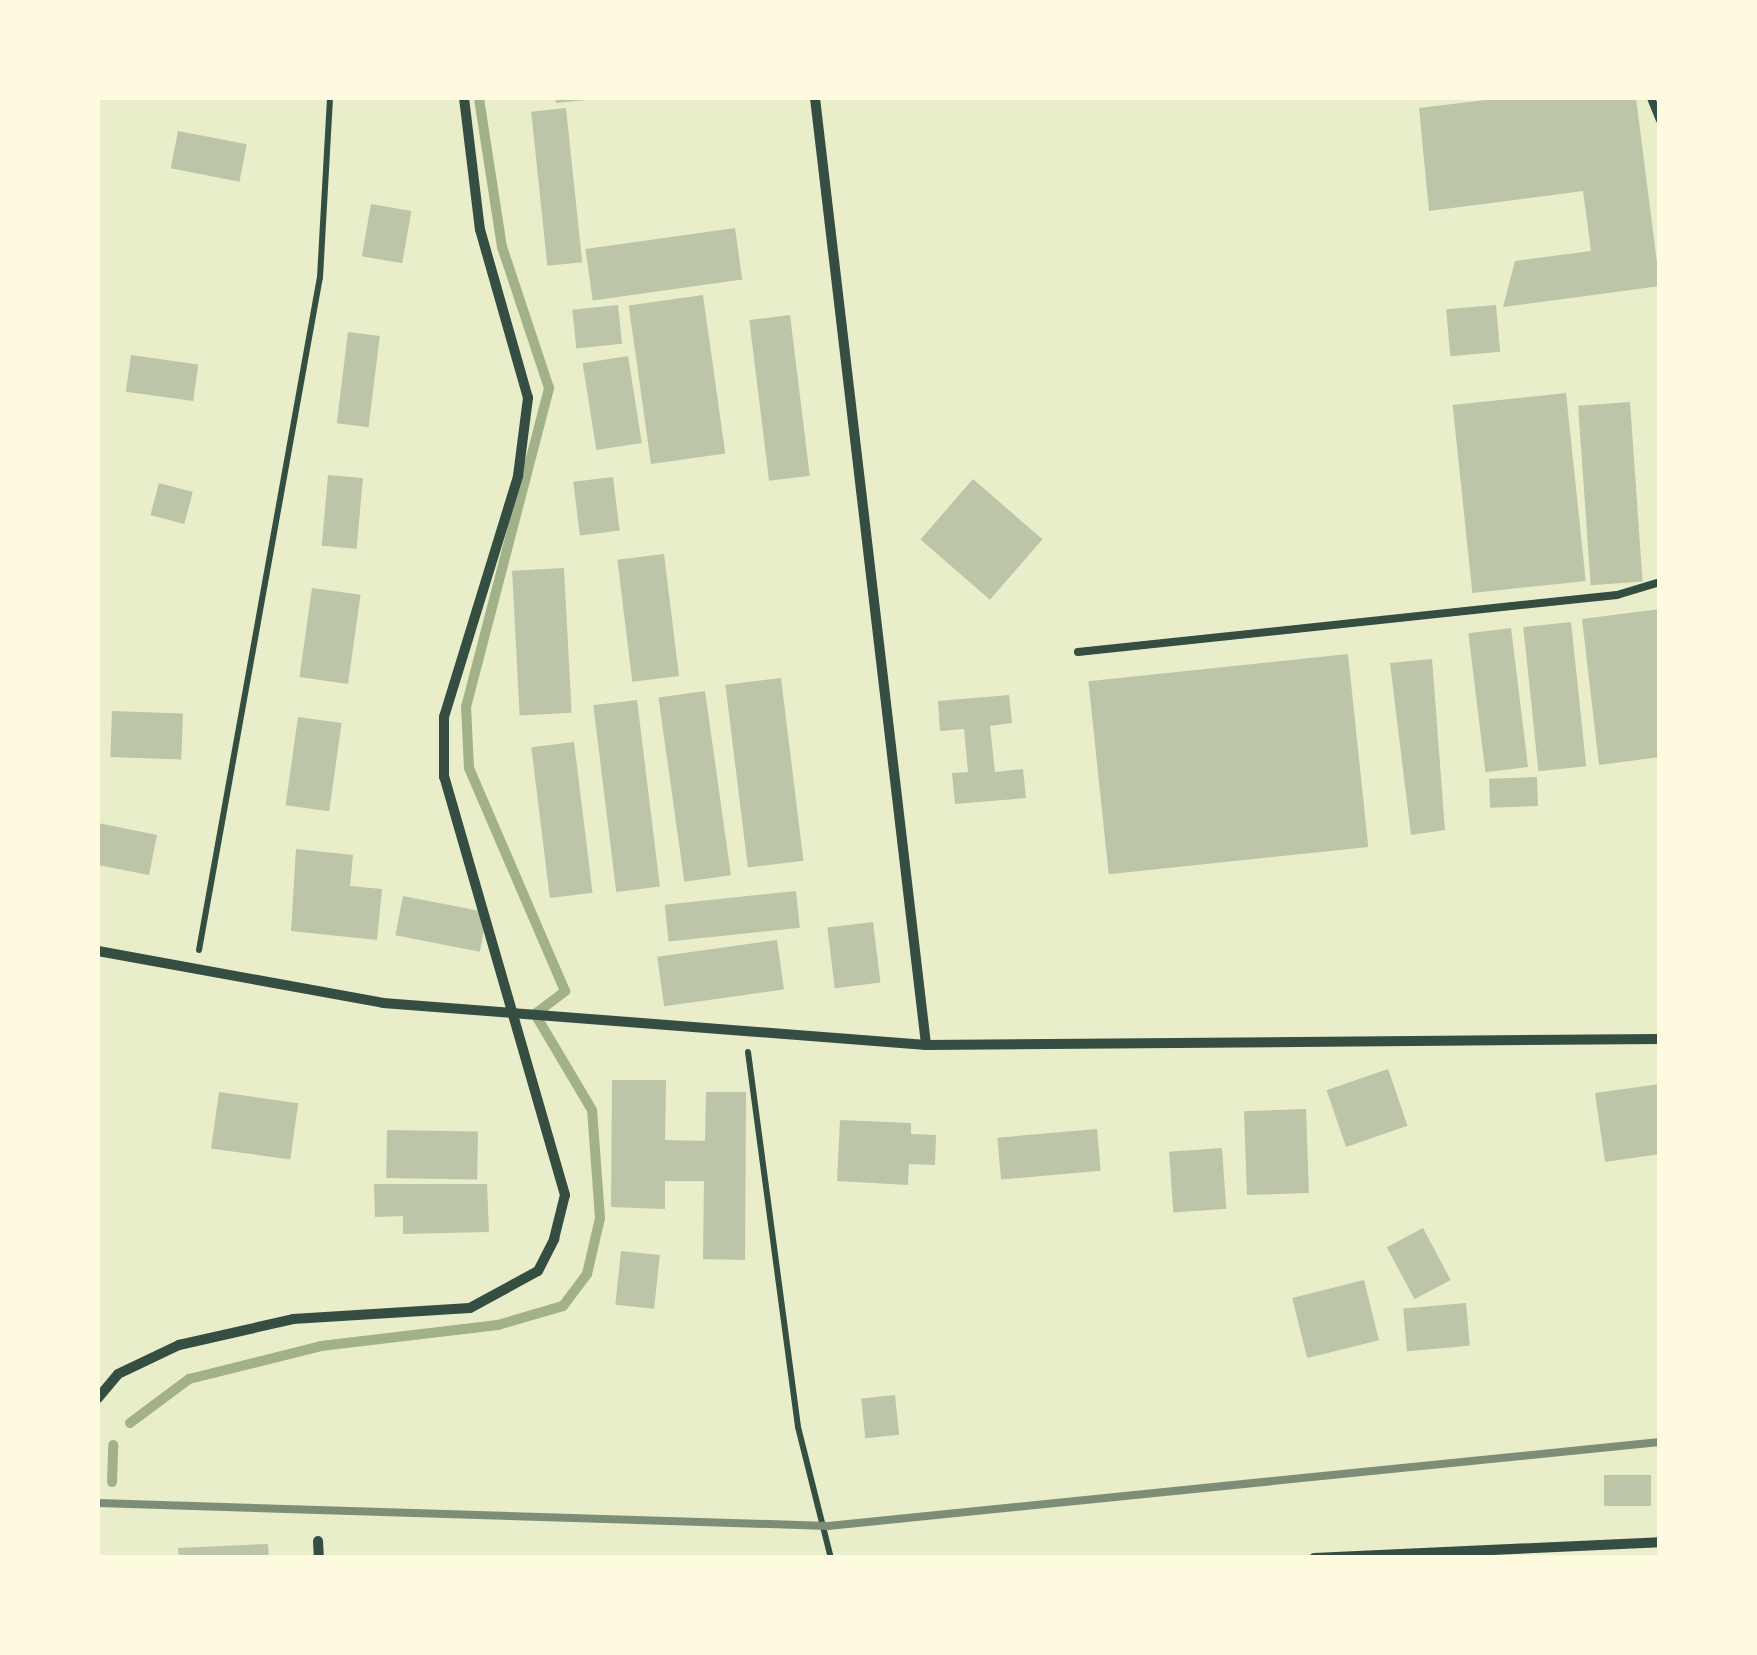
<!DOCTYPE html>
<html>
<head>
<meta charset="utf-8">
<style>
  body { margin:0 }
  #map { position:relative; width:1757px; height:1655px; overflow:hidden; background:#e9edc9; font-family:Raleway,sans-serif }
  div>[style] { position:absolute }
  .stream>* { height:10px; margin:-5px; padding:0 5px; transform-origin:5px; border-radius:5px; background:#a3b18a }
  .building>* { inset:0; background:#bcc5a7; transform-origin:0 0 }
  .path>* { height:6px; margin:-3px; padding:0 3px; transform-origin:3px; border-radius:3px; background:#344e41 }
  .service>* { height:8px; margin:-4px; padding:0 4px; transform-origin:4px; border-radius:4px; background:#344e41 }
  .minor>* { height:10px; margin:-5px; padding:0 5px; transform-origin:5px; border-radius:5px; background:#344e41 }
  .rail>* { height:8px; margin:-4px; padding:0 4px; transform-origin:4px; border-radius:4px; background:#7c8e77 }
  span { translate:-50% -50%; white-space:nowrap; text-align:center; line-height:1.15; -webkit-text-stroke:8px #fefae0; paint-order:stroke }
  .frame { position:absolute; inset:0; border:100px solid #fefae0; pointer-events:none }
</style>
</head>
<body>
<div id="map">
  <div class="stream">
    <i style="left:130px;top:1423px;width:74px;rotate:-36.7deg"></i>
    <i style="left:189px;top:1379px;width:136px;rotate:-14deg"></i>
    <i style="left:321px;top:1346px;width:178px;rotate:-6.8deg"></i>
    <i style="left:498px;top:1325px;width:68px;rotate:-16.3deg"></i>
    <i style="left:563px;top:1306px;width:40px;rotate:-53deg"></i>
    <i style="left:587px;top:1274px;width:57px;rotate:-76.9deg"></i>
    <i style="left:600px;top:1218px;width:108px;rotate:-94.2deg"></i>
    <i style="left:592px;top:1110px;width:112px;rotate:-120.7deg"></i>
    <i style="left:535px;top:1014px;width:38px;rotate:-37deg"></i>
    <i style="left:565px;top:991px;width:243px;rotate:-113.3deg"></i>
    <i style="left:469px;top:768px;width:61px;rotate:-92.8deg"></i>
    <i style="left:466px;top:707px;width:330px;rotate:-75.4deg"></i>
    <i style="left:549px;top:388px;width:149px;rotate:-108.4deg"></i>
    <i style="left:502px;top:247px;width:151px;rotate:-98.8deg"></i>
    <i style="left:112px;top:1482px;width:37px;rotate:-88deg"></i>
  </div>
  <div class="building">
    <i style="clip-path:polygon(555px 98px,586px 98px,586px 100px,556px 103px)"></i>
    <i style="clip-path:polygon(1502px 98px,1636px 98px,1660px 286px,1503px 307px,1515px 261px,1591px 251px,1583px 191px,1429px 211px,1419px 108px)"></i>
    <i style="left:566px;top:108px;width:155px;height:35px;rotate:84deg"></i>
    <i style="left:178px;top:131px;width:70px;height:38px;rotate:11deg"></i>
    <i style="left:371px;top:204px;width:41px;height:53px;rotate:10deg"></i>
    <i style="left:735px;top:228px;width:52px;height:151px;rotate:82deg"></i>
    <i style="left:703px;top:295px;width:160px;height:75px;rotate:82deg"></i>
    <i style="left:618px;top:305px;width:39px;height:46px;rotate:84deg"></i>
    <i style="left:1496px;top:305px;width:47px;height:50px;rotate:85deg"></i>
    <i style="left:790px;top:315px;width:162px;height:41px;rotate:83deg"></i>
    <i style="left:348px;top:332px;width:32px;height:92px;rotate:7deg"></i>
    <i style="left:131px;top:355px;width:68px;height:37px;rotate:8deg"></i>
    <i style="left:628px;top:356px;width:88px;height:46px;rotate:81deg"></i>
    <i style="left:1566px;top:393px;width:189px;height:114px;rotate:84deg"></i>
    <i style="left:1630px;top:402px;width:180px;height:52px;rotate:86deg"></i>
    <i style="left:328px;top:475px;width:35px;height:71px;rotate:5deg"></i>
    <i style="left:613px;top:477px;width:54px;height:40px;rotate:83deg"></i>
    <i style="left:973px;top:479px;width:92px;height:80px;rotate:41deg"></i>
    <i style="left:159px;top:483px;width:35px;height:33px;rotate:15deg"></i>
    <i style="left:664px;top:554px;width:123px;height:47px;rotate:83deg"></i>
    <i style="left:564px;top:568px;width:145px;height:52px;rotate:87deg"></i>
    <i style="left:312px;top:588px;width:49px;height:90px;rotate:8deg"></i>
    <i style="clip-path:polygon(1660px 609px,1660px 757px,1599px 765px,1582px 619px)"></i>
    <i style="left:1571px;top:622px;width:145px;height:48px;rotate:84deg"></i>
    <i style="left:1511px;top:628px;width:140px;height:43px;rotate:83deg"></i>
    <i style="left:1348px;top:654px;width:194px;height:261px;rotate:84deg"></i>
    <i style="clip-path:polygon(1432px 659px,1445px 830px,1411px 835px,1390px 663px)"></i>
    <i style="left:781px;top:678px;width:184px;height:56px;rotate:83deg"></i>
    <i style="left:705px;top:691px;width:186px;height:47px;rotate:82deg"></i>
    <i style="clip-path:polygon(1009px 695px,1012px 723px,990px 726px,995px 772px,1023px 769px,1026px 798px,955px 804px,952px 773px,968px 772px,964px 729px,940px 731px,938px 701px)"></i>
    <i style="left:637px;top:700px;width:188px;height:44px;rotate:83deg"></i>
    <i style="left:112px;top:711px;width:71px;height:46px;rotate:2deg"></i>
    <i style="left:298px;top:717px;width:44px;height:89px;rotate:8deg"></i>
    <i style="left:574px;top:742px;width:152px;height:43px;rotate:83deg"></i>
    <i style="left:1537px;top:777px;width:29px;height:48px;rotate:88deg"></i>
    <i style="clip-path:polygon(98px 823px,157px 835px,149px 875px,98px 865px)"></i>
    <i style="clip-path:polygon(296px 849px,353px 855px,350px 886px,382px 889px,377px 940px,291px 931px)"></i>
    <i style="left:796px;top:891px;width:37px;height:132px;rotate:84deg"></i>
    <i style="left:403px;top:896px;width:86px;height:40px;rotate:11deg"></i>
    <i style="left:873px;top:922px;width:61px;height:46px;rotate:83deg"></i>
    <i style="left:777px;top:940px;width:50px;height:121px;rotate:82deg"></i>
    <i style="left:1388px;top:1069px;width:60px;height:65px;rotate:71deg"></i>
    <i style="clip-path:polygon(612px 1080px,666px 1080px,665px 1140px,705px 1141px,706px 1092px,746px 1092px,745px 1260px,703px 1259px,704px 1181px,665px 1181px,665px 1209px,611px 1207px)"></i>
    <i style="clip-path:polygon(1660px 1084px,1660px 1154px,1605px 1162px,1595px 1093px)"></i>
    <i style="left:219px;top:1092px;width:80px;height:57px;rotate:8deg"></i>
    <i style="left:1306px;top:1109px;width:84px;height:62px;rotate:88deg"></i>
    <i style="clip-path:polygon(840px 1120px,911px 1123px,911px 1134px,936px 1135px,935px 1165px,909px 1164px,908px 1185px,837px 1181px)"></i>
    <i style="left:1097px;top:1129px;width:42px;height:100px;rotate:85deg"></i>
    <i style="left:387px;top:1130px;width:91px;height:48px;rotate:1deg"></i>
    <i style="left:1222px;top:1148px;width:61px;height:53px;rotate:86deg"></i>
    <i style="clip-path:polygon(374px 1184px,487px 1184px,489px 1232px,403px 1234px,403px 1216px,375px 1217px)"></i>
    <i style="left:1423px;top:1228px;width:59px;height:41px;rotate:62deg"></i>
    <i style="left:621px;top:1251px;width:39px;height:54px;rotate:6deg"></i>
    <i style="left:1364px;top:1280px;width:62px;height:74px;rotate:76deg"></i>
    <i style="left:1466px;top:1303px;width:43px;height:63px;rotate:85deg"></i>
    <i style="left:895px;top:1395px;width:40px;height:34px;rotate:84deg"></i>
    <i style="left:1604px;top:1475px;width:47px;height:31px"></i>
    <i style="clip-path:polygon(268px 1544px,269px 1558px,179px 1558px,178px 1548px)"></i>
  </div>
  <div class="path">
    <i style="left:199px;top:950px;width:684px;rotate:-79.81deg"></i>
    <i style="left:320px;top:277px;width:179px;rotate:-86.8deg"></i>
    <i style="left:748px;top:1052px;width:378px;rotate:82.4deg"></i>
    <i style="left:798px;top:1427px;width:135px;rotate:75.9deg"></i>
  </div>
  <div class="service">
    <i style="left:1651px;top:98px;width:24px;rotate:68deg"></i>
    <i style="left:1078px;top:652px;width:542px;rotate:-6.04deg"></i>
    <i style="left:1617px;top:595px;width:45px;rotate:-16.8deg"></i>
  </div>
  <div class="minor">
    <i style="left:815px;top:98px;width:953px;rotate:83.31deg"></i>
    <i style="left:98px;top:951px;width:290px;rotate:10.3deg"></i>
    <i style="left:383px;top:1003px;width:545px;rotate:4.42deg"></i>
    <i style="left:926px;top:1045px;width:734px;rotate:-0.47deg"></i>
    <i style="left:98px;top:1398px;width:31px;rotate:-50deg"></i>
    <i style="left:118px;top:1374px;width:68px;rotate:-25.4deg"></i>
    <i style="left:179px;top:1345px;width:117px;rotate:-12.8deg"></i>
    <i style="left:293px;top:1319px;width:177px;rotate:-3.6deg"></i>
    <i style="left:470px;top:1308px;width:77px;rotate:-28.6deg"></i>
    <i style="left:538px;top:1271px;width:36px;rotate:-63deg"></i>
    <i style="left:554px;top:1239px;width:45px;rotate:-76deg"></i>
    <i style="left:565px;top:1195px;width:435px;rotate:-106.1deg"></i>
    <i style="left:444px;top:777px;width:60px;rotate:-90deg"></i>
    <i style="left:444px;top:717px;width:252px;rotate:-72.9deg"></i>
    <i style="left:518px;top:476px;width:79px;rotate:-82.7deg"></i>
    <i style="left:528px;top:398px;width:175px;rotate:-105.9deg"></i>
    <i style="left:480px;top:230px;width:133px;rotate:-96.9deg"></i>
    <i style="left:318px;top:1541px;width:17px;rotate:87deg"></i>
    <i style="left:1314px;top:1558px;width:346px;rotate:-2.6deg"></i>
  </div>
  <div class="rail">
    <i style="left:98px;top:1503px;width:730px;rotate:1.8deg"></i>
    <i style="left:828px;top:1526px;width:836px;rotate:-5.77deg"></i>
  </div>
  <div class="frame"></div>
</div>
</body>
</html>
